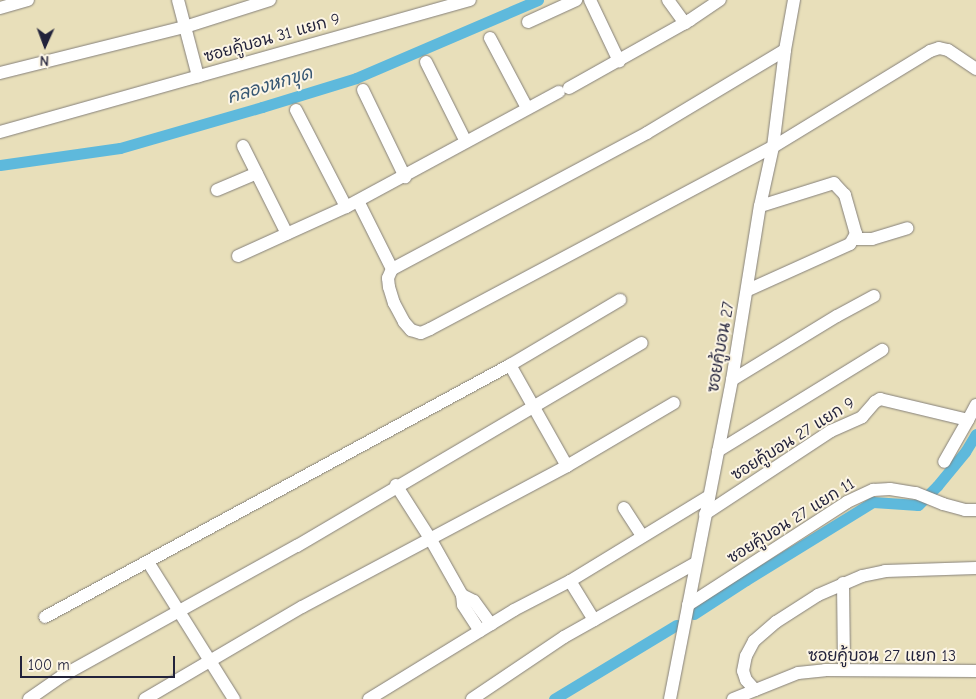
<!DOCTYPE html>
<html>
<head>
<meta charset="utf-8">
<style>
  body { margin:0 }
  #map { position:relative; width:976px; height:699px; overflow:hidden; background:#e8dfba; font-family:"Comic Neue","Playpen Sans Thai",sans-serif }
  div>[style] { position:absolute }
  .canal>* { height:11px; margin:-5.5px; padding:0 5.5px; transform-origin:5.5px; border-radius:5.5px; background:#5eb9dc }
  .roads { filter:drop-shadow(0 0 1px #85807a) drop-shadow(0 0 1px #85807a) }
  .minor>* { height:12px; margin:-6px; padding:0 6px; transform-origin:6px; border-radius:6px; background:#fff }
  span { translate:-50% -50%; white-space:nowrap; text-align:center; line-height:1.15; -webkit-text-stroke:4px #fcf5e5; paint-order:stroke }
  .street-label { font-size:16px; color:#22223b }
  .water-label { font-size:18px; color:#375773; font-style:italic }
  .north { position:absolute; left:20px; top:20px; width:50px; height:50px; -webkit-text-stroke:4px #fcf5e5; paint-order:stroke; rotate:182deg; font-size:14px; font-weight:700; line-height:20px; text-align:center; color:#22223b }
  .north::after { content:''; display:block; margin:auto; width:18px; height:22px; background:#22223b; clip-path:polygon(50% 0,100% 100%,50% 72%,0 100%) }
  .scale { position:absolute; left:20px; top:656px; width:155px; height:22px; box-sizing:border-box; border:2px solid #22223b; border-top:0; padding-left:6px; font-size:15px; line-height:18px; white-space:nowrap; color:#22223b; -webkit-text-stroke:4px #fcf5e5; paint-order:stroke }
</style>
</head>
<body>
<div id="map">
  <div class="canal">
    <i style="left:0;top:165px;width:121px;rotate:-8.1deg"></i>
    <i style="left:120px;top:148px;width:148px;rotate:-16.1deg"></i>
    <i style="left:262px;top:107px;width:98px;rotate:-17.1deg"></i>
    <i style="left:356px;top:78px;width:198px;rotate:-23.2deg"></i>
    <i style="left:694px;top:614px;width:62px;rotate:-33.2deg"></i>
    <i style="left:746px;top:580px;width:149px;rotate:-31.6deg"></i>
    <i style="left:873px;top:502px;width:45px;rotate:3.8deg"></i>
    <i style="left:918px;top:505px;width:27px;rotate:-45deg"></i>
    <i style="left:937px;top:486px;width:44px;rotate:-50.5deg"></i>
    <i style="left:965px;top:452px;width:21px;rotate:-59deg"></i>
    <i style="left:554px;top:699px;width:143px;rotate:-31.2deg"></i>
  </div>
  <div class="roads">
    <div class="minor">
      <i style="left:178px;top:0;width:79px;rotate:75.3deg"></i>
      <i style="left:590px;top:0;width:68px;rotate:64.6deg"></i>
      <i style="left:668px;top:0;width:29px;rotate:54deg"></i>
      <i style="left:0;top:8px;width:29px;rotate:-16deg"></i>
      <i style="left:528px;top:22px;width:53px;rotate:-24.6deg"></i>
      <i style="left:490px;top:38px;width:79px;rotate:62.1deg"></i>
      <i style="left:785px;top:50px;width:161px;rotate:149deg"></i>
      <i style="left:647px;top:133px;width:289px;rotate:151.9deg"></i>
      <i style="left:392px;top:269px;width:10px;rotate:114deg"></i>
      <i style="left:388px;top:278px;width:9px;rotate:84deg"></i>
      <i style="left:389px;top:287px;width:17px;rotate:73deg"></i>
      <i style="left:394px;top:303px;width:21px;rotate:62deg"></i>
      <i style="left:404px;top:322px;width:11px;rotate:49deg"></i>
      <i style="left:411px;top:330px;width:10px;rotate:17deg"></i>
      <i style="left:421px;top:333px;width:10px;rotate:-24deg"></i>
      <i style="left:430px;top:329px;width:388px;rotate:-28deg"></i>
      <i style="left:773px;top:147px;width:184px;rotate:-31.4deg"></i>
      <i style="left:930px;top:51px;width:9px;rotate:-18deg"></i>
      <i style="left:939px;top:48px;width:9px;rotate:13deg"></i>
      <i style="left:948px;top:50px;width:34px;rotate:34deg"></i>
      <i style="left:426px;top:62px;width:89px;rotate:63.4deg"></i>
      <i style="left:0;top:73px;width:191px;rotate:-14deg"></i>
      <i style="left:185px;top:27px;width:89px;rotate:-17.6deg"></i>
      <i style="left:569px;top:88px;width:139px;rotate:-29.3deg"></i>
      <i style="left:690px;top:20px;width:36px;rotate:-34deg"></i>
      <i style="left:363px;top:90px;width:97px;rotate:64.2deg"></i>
      <i style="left:296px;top:110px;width:109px;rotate:62.7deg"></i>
      <i style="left:0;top:132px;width:488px;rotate:-15.7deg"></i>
      <i style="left:243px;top:146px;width:98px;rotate:63.4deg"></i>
      <i style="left:217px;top:190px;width:43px;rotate:-23deg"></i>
      <i style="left:358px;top:201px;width:76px;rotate:63.4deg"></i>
      <i style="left:855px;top:239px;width:17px"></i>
      <i style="left:872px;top:239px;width:37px;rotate:-17deg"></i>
      <i style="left:238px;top:256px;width:119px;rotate:-24.4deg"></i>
      <i style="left:346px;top:207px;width:242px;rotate:-28.4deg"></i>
      <i style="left:748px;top:290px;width:112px;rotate:-24.3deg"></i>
      <i style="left:850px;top:244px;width:12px;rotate:-59deg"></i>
      <i style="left:856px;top:234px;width:41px;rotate:-105.8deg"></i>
      <i style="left:845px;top:195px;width:16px;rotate:-133deg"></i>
      <i style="left:834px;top:183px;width:77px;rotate:162.7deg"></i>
      <i style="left:510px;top:365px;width:116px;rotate:60.6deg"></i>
      <i style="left:732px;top:380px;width:123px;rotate:-31.4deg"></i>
      <i style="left:837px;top:316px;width:42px;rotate:-28.4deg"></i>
      <i style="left:968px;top:420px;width:17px;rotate:-62deg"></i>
      <i style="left:718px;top:451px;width:193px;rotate:-31.6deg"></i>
      <i style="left:396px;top:485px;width:65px;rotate:57.5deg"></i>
      <i style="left:431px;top:540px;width:63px;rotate:60.6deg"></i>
      <i style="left:462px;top:595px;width:10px;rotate:84deg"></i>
      <i style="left:463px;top:605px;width:31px;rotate:57deg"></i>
      <i style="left:624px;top:508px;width:33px;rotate:57deg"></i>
      <i style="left:705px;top:514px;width:151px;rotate:-33.4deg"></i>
      <i style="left:831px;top:431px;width:34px;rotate:-24deg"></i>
      <i style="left:862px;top:417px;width:20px;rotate:-49deg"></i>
      <i style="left:875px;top:402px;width:6px;rotate:-31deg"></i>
      <i style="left:880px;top:399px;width:90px;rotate:13.4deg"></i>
      <i style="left:968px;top:420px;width:48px;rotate:119.7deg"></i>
      <i style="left:148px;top:562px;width:162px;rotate:57.9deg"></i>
      <i style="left:570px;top:581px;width:46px;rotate:58.4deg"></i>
      <i style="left:843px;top:583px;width:87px;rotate:89.3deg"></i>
      <i style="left:462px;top:595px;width:13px;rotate:27deg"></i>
      <i style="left:474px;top:601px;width:29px;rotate:54deg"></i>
      <i style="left:688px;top:605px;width:189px;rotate:-32.9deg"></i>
      <i style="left:847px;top:502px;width:29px;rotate:-25deg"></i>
      <i style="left:873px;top:490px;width:17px;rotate:-3deg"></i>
      <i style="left:890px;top:489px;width:26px;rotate:9deg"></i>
      <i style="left:916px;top:493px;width:29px;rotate:22deg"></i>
      <i style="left:943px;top:504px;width:23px;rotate:15deg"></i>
      <i style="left:965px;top:510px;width:11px"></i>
      <i style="left:45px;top:617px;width:529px;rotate:-28.45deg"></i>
      <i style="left:510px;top:365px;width:128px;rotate:-30.6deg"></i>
      <i style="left:755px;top:690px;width:13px;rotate:-132deg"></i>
      <i style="left:746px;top:680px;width:9px;rotate:-108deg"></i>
      <i style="left:743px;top:671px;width:15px;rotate:-79deg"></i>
      <i style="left:746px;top:656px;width:17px;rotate:-62deg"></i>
      <i style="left:754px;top:641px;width:29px;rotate:-41deg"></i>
      <i style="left:776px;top:622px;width:50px;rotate:-32.7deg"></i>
      <i style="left:818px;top:595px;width:48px;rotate:-23.4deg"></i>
      <i style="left:862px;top:576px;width:24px;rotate:-12deg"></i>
      <i style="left:885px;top:571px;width:91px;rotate:-1.9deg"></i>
      <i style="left:29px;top:699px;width:40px;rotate:-34.9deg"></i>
      <i style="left:62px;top:676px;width:269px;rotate:-29deg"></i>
      <i style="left:297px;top:546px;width:400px;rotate:-30.5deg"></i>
      <i style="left:145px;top:699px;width:182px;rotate:-30.4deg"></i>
      <i style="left:302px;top:607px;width:300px;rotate:-28deg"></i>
      <i style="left:567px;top:466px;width:124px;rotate:-30.5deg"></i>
      <i style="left:369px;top:699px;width:170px;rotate:-31.5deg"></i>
      <i style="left:514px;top:610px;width:63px;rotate:-27.4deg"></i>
      <i style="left:570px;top:581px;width:163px;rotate:-31.4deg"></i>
      <i style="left:472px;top:699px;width:111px;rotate:-34deg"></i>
      <i style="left:564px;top:637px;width:151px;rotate:-29.3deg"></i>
      <i style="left:670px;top:699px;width:325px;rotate:-79deg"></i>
      <i style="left:732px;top:380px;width:176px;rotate:-80.9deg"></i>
      <i style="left:760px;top:206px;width:60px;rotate:-77.6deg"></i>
      <i style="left:773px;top:147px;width:98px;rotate:-82.9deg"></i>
      <i style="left:785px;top:50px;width:51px;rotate:-79.8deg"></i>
      <i style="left:733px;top:699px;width:70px;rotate:-21.8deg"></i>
      <i style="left:798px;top:673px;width:27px;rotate:-6deg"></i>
      <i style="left:825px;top:670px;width:151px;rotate:0.4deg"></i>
    </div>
  </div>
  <div class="street-label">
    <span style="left:272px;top:38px;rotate:-16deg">ซอยคู้บอน 31 แยก 9</span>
    <span style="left:721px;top:347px;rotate:-80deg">ซอยคู้บอน 27</span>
    <span style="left:793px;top:439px;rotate:-32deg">ซอยคู้บอน 27 แยก 9</span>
    <span style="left:791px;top:521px;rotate:-32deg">ซอยคู้บอน 27 แยก 11</span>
    <span style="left:882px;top:656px">ซอยคู้บอน 27 แยก 13</span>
  </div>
  <div class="water-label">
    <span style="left:270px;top:86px;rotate:-17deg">คลองหกขุด</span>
  </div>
  <div class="north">N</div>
  <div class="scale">100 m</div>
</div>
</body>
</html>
